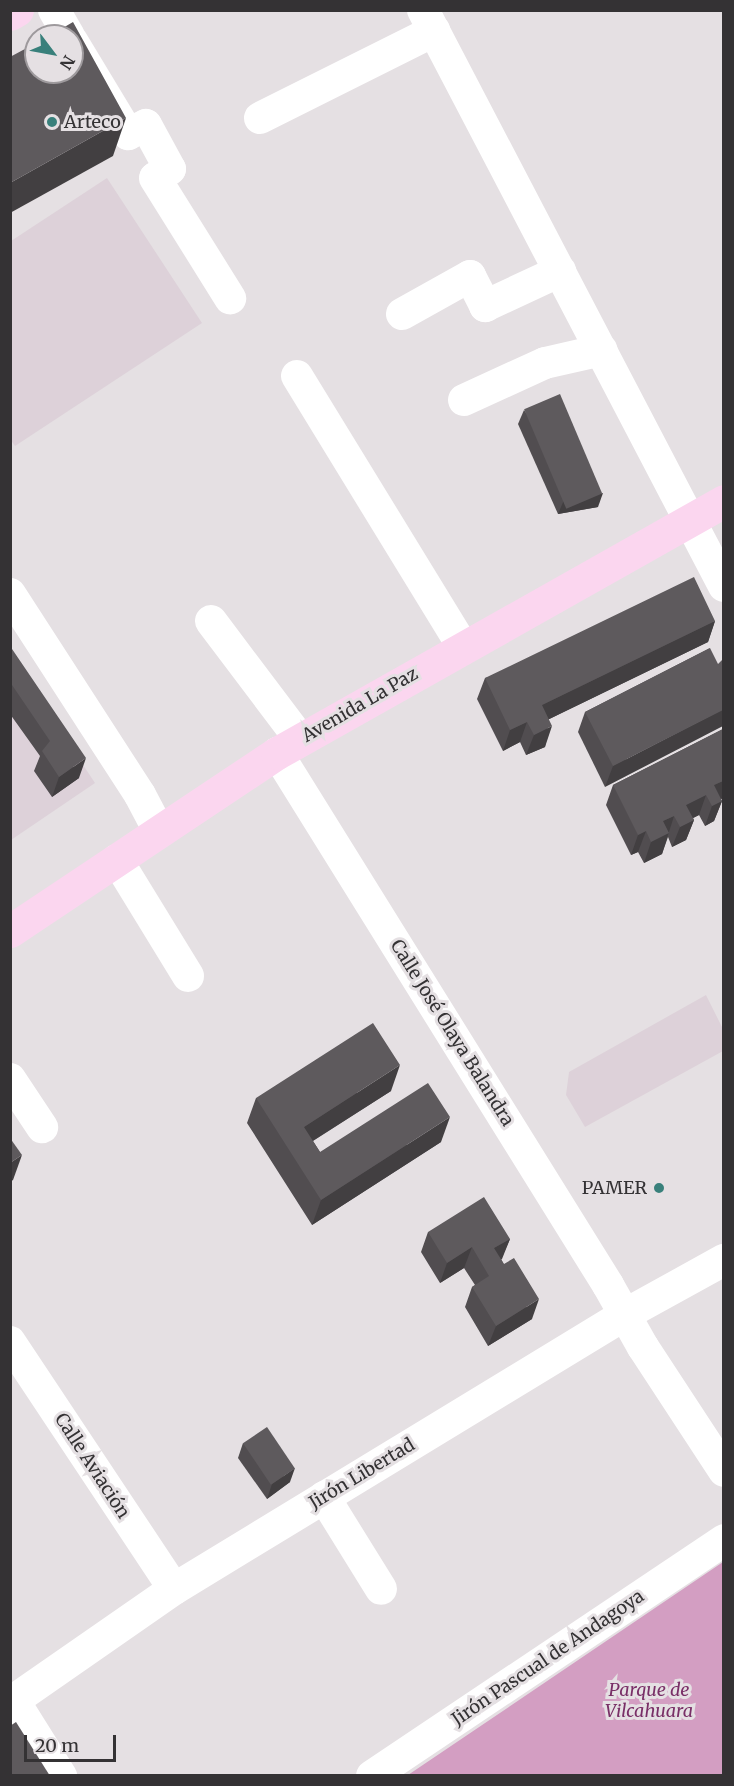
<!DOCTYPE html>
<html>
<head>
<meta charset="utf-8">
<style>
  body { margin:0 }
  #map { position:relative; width:734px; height:1786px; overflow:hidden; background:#e5e0e3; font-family:Merriweather,serif }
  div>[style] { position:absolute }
  .built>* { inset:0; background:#ddd1d9 }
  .green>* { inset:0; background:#d39ec2 }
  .minor>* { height:32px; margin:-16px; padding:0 16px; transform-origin:16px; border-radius:16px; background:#fff }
  .major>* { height:33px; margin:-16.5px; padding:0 16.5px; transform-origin:16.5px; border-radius:16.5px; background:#fbd6ef }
  .wall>* { inset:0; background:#514d50 }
  .shaded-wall>* { inset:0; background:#423f41 }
  .building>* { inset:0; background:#5e5a5d; transform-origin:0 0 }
  .dots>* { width:16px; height:16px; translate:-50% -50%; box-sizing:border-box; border:3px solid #e5e0e3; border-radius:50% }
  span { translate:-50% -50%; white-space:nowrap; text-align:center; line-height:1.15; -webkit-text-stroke:6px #e5e0e3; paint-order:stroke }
  .poi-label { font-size:18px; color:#343234 }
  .left { translate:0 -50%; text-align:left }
  .right { translate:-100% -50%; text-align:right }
  .street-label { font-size:18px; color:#343234 }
  .park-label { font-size:18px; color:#792f67; font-style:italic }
  .frame { position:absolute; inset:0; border:12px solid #343234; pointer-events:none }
  .north { position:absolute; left:24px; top:24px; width:60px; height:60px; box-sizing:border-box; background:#e5e0e3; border:2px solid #9e9a9d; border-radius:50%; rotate:122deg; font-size:16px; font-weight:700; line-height:24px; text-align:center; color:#343234 }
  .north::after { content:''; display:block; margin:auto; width:21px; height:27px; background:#39807b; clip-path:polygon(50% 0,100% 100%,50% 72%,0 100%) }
  .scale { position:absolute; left:24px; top:1735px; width:92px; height:27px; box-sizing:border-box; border:3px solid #343234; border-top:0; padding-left:8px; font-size:18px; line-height:21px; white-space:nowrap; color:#343234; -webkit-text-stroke:4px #e5e0e3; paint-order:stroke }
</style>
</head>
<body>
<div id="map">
  <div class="built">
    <i style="clip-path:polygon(107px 178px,202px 323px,15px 446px,10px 439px,11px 241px)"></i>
    <i style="clip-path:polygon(10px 654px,95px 783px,11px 840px,10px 840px)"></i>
    <i style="clip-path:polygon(706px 995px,723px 1029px,723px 1051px,585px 1127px,566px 1095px,569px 1072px)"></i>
  </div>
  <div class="green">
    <i style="clip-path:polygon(723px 1562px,723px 1775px,408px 1775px,491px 1719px)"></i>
  </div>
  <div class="minor">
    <i style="left:54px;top:10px;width:30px;rotate:60deg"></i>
    <i style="left:423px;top:10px;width:650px;rotate:62.41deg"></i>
    <i style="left:72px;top:41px;width:109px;rotate:58.9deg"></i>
    <i style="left:128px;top:134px;width:20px;rotate:-27deg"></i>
    <i style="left:146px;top:125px;width:50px;rotate:61.4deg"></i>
    <i style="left:170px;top:169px;width:17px;rotate:149deg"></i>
    <i style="left:155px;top:178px;width:142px;rotate:58deg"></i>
    <i style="left:260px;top:118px;width:195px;rotate:-26.6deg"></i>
    <i style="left:402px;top:314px;width:78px;rotate:-29.2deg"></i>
    <i style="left:470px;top:276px;width:34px;rotate:63deg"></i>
    <i style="left:485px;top:306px;width:83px;rotate:-25deg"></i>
    <i style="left:297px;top:376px;width:318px;rotate:58.5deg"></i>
    <i style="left:464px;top:400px;width:89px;rotate:-24.6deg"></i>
    <i style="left:545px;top:363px;width:58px;rotate:-12.8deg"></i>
    <i style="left:10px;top:594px;width:239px;rotate:57.1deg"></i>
    <i style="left:140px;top:795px;width:41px;rotate:62.2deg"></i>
    <i style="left:211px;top:621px;width:148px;rotate:53deg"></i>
    <i style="left:277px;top:753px;width:627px;rotate:58.11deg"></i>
    <i style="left:608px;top:1285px;width:71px;rotate:60.6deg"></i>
    <i style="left:643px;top:1347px;width:148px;rotate:56.8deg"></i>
    <i style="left:117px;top:860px;width:136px;rotate:58.5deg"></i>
    <i style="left:10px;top:1079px;width:58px;rotate:56.3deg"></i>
    <i style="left:10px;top:1342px;width:296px;rotate:56.4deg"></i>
    <i style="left:324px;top:1497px;width:108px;rotate:58.2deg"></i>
    <i style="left:14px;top:1701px;width:89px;rotate:57.9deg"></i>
    <i style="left:10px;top:1703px;width:200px;rotate:-34.8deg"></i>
    <i style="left:174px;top:1589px;width:529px;rotate:-31.32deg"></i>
    <i style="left:626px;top:1314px;width:112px;rotate:-28.9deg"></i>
    <i style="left:372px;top:1776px;width:424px;rotate:-33.8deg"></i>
  </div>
  <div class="major">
    <i style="left:10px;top:14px;width:8px;rotate:-30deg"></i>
    <i style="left:10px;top:931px;width:321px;rotate:-33.7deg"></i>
    <i style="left:277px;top:753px;width:513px;rotate:-29.41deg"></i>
  </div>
  <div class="wall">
    <i style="clip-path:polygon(524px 410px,598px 507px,558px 514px,518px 424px)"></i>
    <i style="clip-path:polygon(715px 621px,708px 642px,549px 719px,545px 747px,526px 755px,520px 742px,503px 751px,477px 699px,485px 678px)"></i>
    <i style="clip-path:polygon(10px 646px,79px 778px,52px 797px,34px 771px,40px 756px,10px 714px)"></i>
    <i style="clip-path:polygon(710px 648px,605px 787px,578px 732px,585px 712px)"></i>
    <i style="clip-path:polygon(723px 729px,723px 798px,721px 799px,722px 801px,714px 821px,705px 826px,699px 815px,693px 818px,694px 820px,686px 840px,672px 847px,668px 837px,662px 854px,644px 863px,638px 852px,631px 855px,606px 805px,613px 785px)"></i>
    <i style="clip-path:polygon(391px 1091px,313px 1141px,320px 1152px,441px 1142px,312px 1225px,247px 1123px,256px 1098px)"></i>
    <i style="clip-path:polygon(428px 1232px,510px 1239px,501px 1259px,532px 1319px,488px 1346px,465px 1307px,472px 1287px,475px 1285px,464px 1268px,440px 1283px,421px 1252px)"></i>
    <i style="clip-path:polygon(243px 1443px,290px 1482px,267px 1499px,238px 1458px)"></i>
  </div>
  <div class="shaded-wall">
    <i style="clip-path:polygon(126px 118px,113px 156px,10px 213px,10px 183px)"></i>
    <i style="clip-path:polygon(603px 493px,598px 507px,558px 514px,564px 500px)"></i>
    <i style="clip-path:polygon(715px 621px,708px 642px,535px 726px,542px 705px)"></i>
    <i style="clip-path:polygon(723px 709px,723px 726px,605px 787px,613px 766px)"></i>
    <i style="clip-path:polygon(527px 722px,520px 742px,503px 751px,510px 730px)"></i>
    <i style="clip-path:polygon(552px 726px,545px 747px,526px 755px,534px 735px)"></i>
    <i style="clip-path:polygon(86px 758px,79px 778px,52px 797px,59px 777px)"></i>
    <i style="clip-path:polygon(723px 781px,723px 798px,711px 804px,714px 785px)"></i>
    <i style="clip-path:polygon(706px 795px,699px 815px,679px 825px,686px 805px)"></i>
    <i style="clip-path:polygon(722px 801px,714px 821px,705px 826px,712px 806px)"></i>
    <i style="clip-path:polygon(674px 816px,662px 854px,644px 863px,651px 842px,663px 821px)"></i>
    <i style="clip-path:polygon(694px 820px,686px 840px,672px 847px,680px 827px)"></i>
    <i style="clip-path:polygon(646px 831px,638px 852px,631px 855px,638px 835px)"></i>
    <i style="clip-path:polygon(400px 1065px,391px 1091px,295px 1152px,304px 1127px)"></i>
    <i style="clip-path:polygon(450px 1117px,441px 1142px,312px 1225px,321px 1200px)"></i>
    <i style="clip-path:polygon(22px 1155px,13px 1180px,10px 1182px,10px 1163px)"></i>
    <i style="clip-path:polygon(510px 1239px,502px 1259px,487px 1268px,494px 1248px)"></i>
    <i style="clip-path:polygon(472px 1247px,464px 1268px,440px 1283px,447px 1263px)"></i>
    <i style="clip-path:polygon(539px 1299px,532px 1319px,488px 1346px,496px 1326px)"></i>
    <i style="clip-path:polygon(295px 1468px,290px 1482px,267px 1499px,272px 1484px)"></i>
  </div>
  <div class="building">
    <i style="clip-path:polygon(73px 22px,126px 118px,10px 183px,10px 57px,36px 43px,36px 72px,72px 72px,72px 36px,49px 36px)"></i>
    <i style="left:560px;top:394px;width:108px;height:39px;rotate:67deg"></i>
    <i style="clip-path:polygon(694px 577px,715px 621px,542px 705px,552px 726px,534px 735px,527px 722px,510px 730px,485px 678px)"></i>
    <i style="clip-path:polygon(10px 646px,86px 758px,59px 777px,42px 751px,50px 741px,10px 682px)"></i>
    <i style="clip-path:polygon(710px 648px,718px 664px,723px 659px,723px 710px,613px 766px,585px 712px)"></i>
    <i style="clip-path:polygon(723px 729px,723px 781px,714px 785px,722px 801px,712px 806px,706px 795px,686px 805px,694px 820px,680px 827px,674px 816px,663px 821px,669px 833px,651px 842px,646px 831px,638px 835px,613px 785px)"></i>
    <i style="clip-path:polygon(373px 1023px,400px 1065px,304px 1127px,320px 1152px,428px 1083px,450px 1117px,321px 1200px,256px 1098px)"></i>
    <i style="clip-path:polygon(10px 1138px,22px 1155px,10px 1163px)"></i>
    <i style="clip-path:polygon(484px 1197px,510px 1239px,494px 1248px,504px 1264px,514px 1258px,539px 1299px,496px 1326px,472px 1287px,489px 1276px,472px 1247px,447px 1263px,428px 1232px)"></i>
    <i style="left:267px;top:1427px;width:50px;height:29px;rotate:56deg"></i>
    <i style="clip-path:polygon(16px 1722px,50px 1776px,13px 1776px,10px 1772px,10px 1726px)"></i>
  </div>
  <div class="dots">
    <i style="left:52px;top:122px;background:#39807b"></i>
    <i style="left:659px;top:1188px;background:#39807b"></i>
  </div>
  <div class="poi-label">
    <span class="left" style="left:64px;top:122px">Arteco</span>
    <span class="right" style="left:647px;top:1188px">PAMER</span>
  </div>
  <div class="street-label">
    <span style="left:360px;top:705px;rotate:-30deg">Avenida La Paz</span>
    <span style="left:452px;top:1033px;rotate:58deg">Calle José Olaya Balandra</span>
    <span style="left:92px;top:1466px;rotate:57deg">Calle Aviación</span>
    <span style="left:362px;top:1474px;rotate:-31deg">Jirón Libertad</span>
    <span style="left:548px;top:1658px;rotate:-34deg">Jirón Pascual de Andagoya</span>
  </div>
  <div class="park-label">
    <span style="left:649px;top:1701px">Parque de<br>Vilcahuara</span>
  </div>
  <div class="frame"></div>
  <div class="north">N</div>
  <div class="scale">20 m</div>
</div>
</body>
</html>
